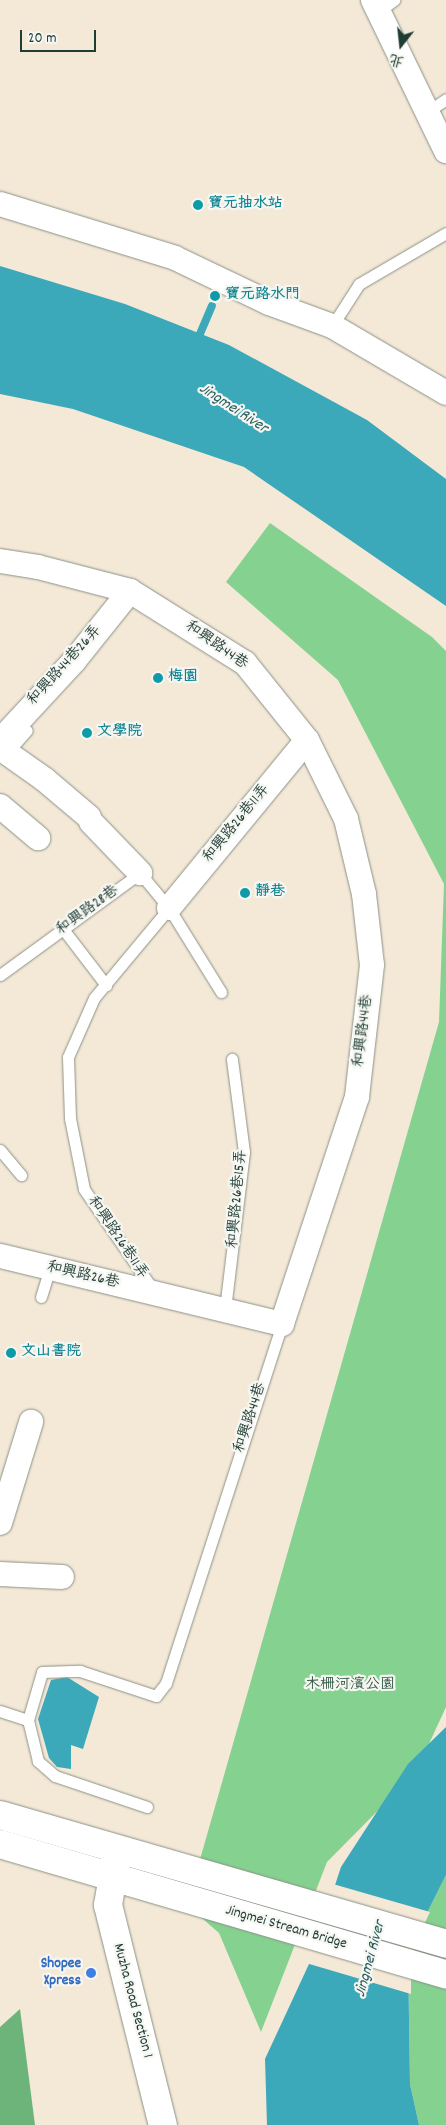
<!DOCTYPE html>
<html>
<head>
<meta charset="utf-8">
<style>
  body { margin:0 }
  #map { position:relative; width:446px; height:2125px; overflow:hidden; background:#f4e8d7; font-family:Dekko,"LXGW WenKai TC",sans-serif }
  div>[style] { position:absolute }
  .green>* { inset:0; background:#85d290 }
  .forest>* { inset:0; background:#6cb47a }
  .water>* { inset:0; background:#3ba9ba }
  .pier>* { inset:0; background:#f4e8d7 }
  .stream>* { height:8px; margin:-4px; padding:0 4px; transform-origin:4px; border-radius:4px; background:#3ba9ba }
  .roads { filter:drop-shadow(0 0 1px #8a9286) drop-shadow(0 0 1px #8a9286) }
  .service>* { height:11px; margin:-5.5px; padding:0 5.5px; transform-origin:5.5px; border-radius:5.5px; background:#fff }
  .minor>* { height:24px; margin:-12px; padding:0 12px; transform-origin:12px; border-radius:12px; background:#fff }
  .tertiary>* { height:28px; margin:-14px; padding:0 14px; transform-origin:14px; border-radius:14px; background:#fff }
  .secondary>* { height:28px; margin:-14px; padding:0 14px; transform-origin:14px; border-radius:14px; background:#fff }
  .dots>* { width:14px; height:14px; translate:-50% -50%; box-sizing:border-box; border:2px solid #f6f6f2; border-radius:50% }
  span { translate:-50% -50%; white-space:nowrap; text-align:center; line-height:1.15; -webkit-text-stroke:4.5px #f6f6f2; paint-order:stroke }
  .culture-label { font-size:15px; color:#0d838f; font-weight:700 }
  .left { translate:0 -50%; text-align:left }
  .street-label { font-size:15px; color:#1f3d34 }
  .park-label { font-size:15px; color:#335b46 }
  .shop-label { font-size:15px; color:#366cbe; font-weight:700 }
  .right { translate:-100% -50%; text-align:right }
  .water-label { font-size:16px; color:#275d5c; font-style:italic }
  .north { position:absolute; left:376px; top:20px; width:50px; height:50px; -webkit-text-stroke:4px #f6f6f2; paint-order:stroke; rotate:196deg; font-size:14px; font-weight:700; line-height:20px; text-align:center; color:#1f3d34 }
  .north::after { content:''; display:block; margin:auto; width:18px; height:22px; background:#1f3d34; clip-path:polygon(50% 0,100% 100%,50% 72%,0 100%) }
  .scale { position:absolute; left:20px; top:30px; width:76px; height:22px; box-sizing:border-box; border:2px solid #1f3d34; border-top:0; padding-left:6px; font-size:15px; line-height:18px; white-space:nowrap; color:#1f3d34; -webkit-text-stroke:4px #f6f6f2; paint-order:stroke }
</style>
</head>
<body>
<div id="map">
  <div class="green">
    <i style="clip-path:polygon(270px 523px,432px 637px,446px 651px,446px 1707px,416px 1772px,327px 1862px,261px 2032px,219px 1933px,187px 1905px,439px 1022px,444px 884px,338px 680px,226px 582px)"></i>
    <i style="clip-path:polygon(446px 1875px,446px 2125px,419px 2125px,410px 2084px,408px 1951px)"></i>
  </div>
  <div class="forest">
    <i style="clip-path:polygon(20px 2009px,35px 2125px,0 2125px,0 2027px)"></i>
  </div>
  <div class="water">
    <i style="clip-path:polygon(0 266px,125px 304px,229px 345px,367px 420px,446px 479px,446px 606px,244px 467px,73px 409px,0 394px)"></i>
    <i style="clip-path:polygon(67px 1677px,99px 1697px,83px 1749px,71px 1745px,71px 1769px,57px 1767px,49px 1758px,38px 1719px,51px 1680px)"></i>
    <i style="clip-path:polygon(446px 1727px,446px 1875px,408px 1951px,410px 2084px,419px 2125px,267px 2125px,265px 2059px,309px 1964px,341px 1867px,408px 1764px)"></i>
  </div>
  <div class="pier">
    <i style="clip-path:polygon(333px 1884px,430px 1912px,411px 1952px,411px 1994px,306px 1963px)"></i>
  </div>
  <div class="stream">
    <i style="left:197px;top:341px;width:38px;rotate:-67deg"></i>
  </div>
  <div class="roads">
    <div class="service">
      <i style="left:379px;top:11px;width:19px;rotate:-36deg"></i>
      <i style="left:427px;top:112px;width:23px;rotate:-34deg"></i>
      <i style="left:332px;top:326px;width:50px;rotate:-57.3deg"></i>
      <i style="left:359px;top:284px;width:101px;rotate:-30.4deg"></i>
      <i style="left:7px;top:753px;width:30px;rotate:-49deg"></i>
      <i style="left:63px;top:929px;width:71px;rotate:52.5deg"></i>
      <i style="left:0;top:975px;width:173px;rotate:-36.1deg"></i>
      <i style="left:140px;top:873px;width:45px;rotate:50.4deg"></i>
      <i style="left:0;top:1150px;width:33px;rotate:50deg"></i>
      <i style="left:154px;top:1291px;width:124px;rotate:-124.5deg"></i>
      <i style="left:84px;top:1189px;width:72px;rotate:-101.2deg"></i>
      <i style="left:70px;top:1118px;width:61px;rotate:-91.9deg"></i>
      <i style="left:68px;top:1057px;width:64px;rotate:-66.2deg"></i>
      <i style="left:94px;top:998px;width:117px;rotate:-50.2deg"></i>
      <i style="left:169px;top:908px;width:99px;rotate:58.2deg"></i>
      <i style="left:41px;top:1297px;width:30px;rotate:-73deg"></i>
      <i style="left:225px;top:1309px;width:158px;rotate:-83.1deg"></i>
      <i style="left:244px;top:1152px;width:94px;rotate:-97.4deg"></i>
      <i style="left:0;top:1711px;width:29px;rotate:18deg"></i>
      <i style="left:147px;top:1807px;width:97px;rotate:-161.4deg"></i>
      <i style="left:55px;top:1776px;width:23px;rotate:-139deg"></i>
      <i style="left:38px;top:1761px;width:42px;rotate:-103.7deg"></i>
      <i style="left:28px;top:1720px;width:50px;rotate:-73.7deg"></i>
      <i style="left:42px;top:1672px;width:38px;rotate:-2deg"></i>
      <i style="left:80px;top:1671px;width:80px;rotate:18.2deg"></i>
      <i style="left:156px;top:1696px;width:16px;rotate:-52deg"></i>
      <i style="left:166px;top:1683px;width:377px;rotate:-72.1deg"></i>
    </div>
    <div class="minor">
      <i style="left:373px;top:0;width:168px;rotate:64.2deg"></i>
      <i style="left:0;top:204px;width:183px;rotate:17.1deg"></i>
      <i style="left:175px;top:258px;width:104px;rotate:25.6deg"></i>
      <i style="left:269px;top:303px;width:67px;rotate:20.1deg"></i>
      <i style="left:332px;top:326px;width:132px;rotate:30.4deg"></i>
      <i style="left:0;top:561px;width:38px;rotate:9deg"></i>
      <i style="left:38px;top:567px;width:95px;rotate:14.6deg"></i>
      <i style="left:130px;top:591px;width:136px;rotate:32.1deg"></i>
      <i style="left:245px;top:663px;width:99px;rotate:51.2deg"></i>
      <i style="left:307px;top:740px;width:88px;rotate:63.7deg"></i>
      <i style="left:346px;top:819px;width:77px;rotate:76.5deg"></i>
      <i style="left:364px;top:894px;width:71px;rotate:83.6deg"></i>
      <i style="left:372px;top:965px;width:133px;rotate:96.5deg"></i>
      <i style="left:357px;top:1097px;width:239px;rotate:108.3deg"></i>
      <i style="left:282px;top:1324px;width:290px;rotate:-166.4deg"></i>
      <i style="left:0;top:741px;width:109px;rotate:-47.2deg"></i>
      <i style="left:74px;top:661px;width:90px;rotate:-51.3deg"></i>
      <i style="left:0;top:748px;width:54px;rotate:35.2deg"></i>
      <i style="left:44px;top:779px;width:59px;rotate:40.2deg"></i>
      <i style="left:0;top:806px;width:50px;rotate:40.1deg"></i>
      <i style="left:91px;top:822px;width:71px;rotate:46.1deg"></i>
      <i style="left:169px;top:908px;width:217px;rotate:-50.6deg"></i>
      <i style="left:0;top:1523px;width:106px;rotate:-72.9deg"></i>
      <i style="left:0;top:1574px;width:62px;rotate:2.8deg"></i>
    </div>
    <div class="tertiary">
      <i style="left:117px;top:1853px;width:53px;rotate:99.8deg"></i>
      <i style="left:108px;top:1905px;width:227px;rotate:76deg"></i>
    </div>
    <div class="secondary">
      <i style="left:0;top:1815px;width:464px;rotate:16.1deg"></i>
      <i style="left:0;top:1844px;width:465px;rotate:16.3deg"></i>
    </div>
  </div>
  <div class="dots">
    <i style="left:198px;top:205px;background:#0f9aa8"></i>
    <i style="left:215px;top:296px;background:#0f9aa8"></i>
    <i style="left:158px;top:678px;background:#0f9aa8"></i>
    <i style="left:87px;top:733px;background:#0f9aa8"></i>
    <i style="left:245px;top:893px;background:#0f9aa8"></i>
    <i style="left:11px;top:1353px;background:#0f9aa8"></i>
    <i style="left:91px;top:1973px;background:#3f7fe0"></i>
  </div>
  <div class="culture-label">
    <span class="left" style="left:208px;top:205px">寶元抽水站</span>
    <span class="left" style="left:225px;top:296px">寶元路水門</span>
    <span class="left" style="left:168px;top:678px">梅園</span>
    <span class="left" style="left:97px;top:733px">文學院</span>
    <span class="left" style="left:255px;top:893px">靜巷</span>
    <span class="left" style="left:21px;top:1353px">文山書院</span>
  </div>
  <div class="street-label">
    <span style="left:216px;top:646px;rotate:35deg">和興路44巷</span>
    <span style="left:65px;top:666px;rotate:-48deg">和興路44巷26弄</span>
    <span style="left:237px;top:824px;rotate:-51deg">和興路26巷11弄</span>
    <span style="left:88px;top:911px;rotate:-36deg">和興路28巷</span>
    <span style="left:364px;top:1031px;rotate:-83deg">和興路44巷</span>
    <span style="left:238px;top:1199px;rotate:-85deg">和興路26巷15弄</span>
    <span style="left:117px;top:1238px;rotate:56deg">和興路26巷11弄</span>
    <span style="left:83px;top:1276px;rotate:13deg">和興路26巷</span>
    <span style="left:251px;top:1418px;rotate:-72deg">和興路44巷</span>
    <span style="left:286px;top:1928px;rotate:16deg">Jingmei Stream Bridge</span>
    <span style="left:132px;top:2001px;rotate:75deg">Muzha Road Section 1</span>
  </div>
  <div class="park-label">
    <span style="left:350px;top:1686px">木柵河濱公園</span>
  </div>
  <div class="shop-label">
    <span class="right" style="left:81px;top:1973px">Shopee<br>Xpress</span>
  </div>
  <div class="water-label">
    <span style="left:233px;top:409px;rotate:33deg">Jingmei River</span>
    <span style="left:371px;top:1959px;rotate:-75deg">Jingmei River</span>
  </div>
  <div class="north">北</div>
  <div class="scale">20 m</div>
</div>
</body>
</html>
